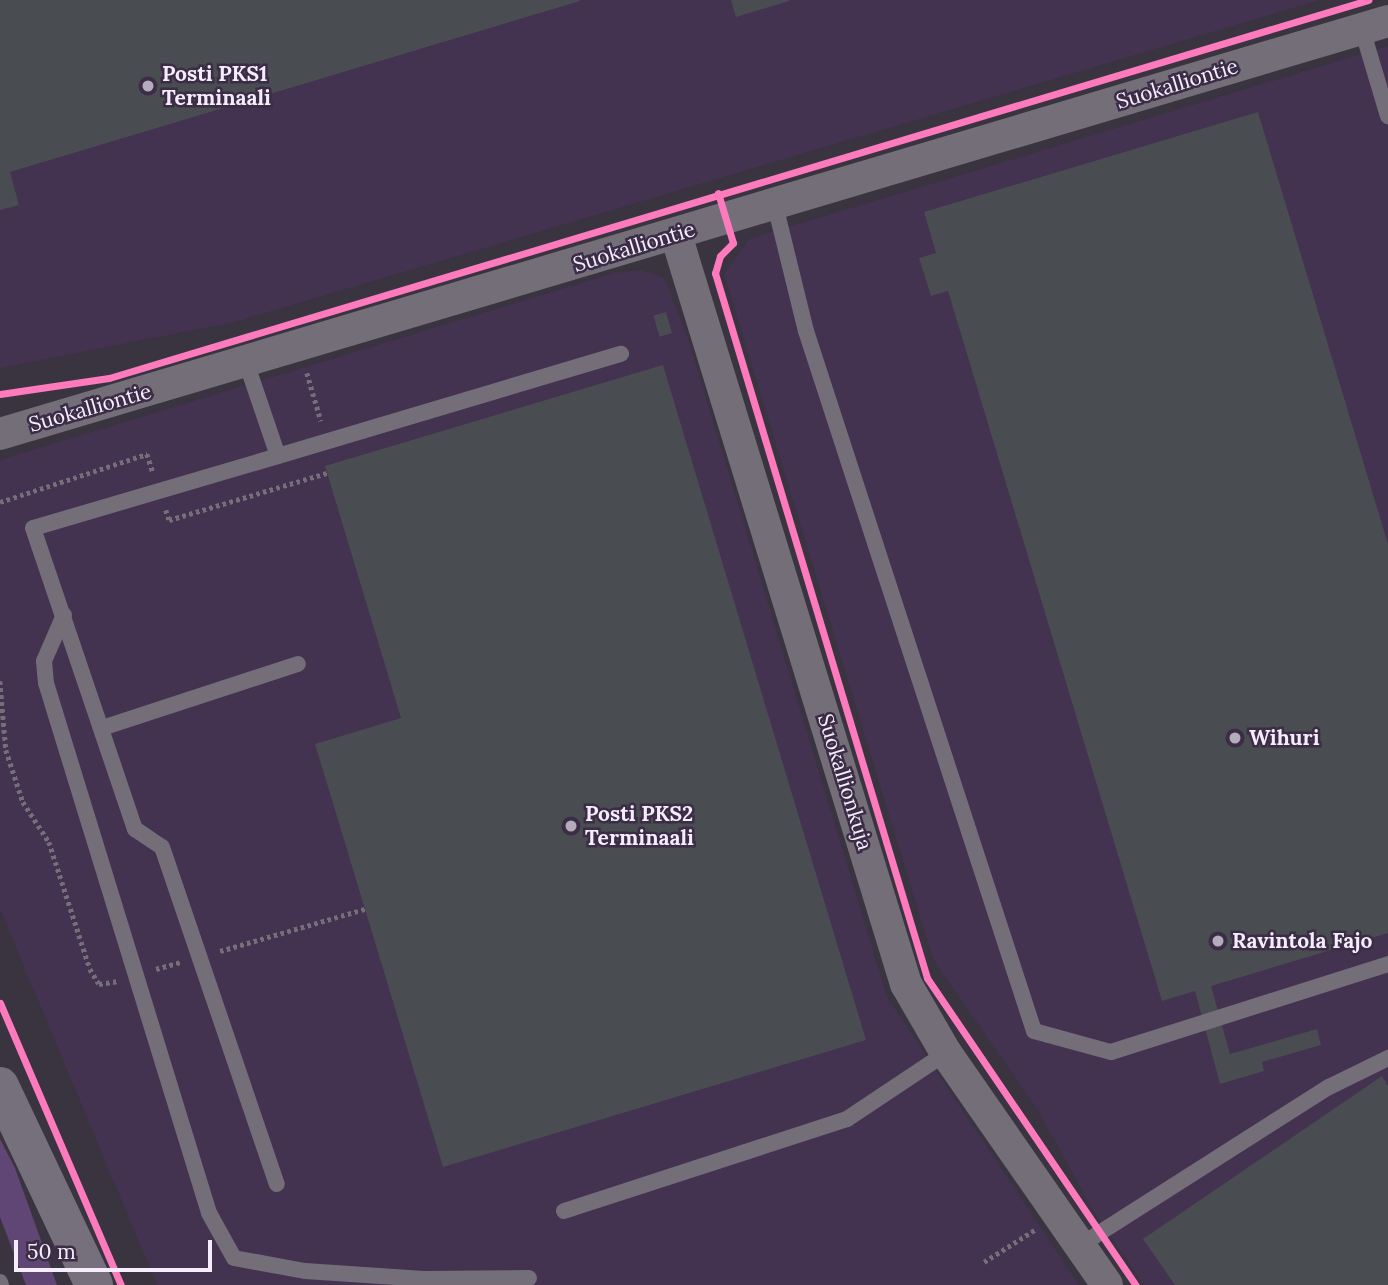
<!DOCTYPE html>
<html>
<head>
<meta charset="utf-8">
<style>
  body { margin:0 }
  #map { position:relative; width:1388px; height:1285px; overflow:hidden; background:#3a3340; font-family:Lora,serif }
  div>[style] { position:absolute }
  .built>* { inset:0; background:#433250 }
  .green>* { inset:0; background:#604674 }
  .building>* { inset:0; background:#494c50; transform-origin:0 0 }
  .path>* { height:4.5px; margin-top:-2.25px; transform-origin:0; background:repeating-linear-gradient(90deg,#756f79 0 3.5px,transparent 0 7px) }
  .service>* { height:16px; margin:-8px; padding:0 8px; transform-origin:8px; border-radius:8px; background:#746e79 }
  .minor>* { height:32px; margin:-16px; padding:0 16px; transform-origin:16px; border-radius:16px; background:#746e79 }
  .primary>* { height:38px; margin:-19px; padding:0 19px; transform-origin:19px; border-radius:19px; background:#766f7c }
  .cycleway>* { height:7px; margin:-3.5px; padding:0 3.5px; transform-origin:3.5px; border-radius:3.5px; background:#fd7abc }
  .dots>* { width:19px; height:19px; translate:-50% -50%; box-sizing:border-box; border:4px solid #3b2d46; border-radius:50% }
  span { translate:-50% -50%; white-space:nowrap; text-align:center; line-height:1.15; -webkit-text-stroke:5px #3b2d46; paint-order:stroke }
  .poi-label { font-size:21px; color:#f5ecfd; font-weight:700 }
  .left { translate:0 -50%; text-align:left }
  .street-label { font-size:21px; color:#f5ecfd }
  .scale { position:absolute; left:14px; top:1240px; width:198px; height:32px; box-sizing:border-box; border:4px solid #f5ecfd; border-top:0; padding-left:9px; font-size:21px; line-height:24px; white-space:nowrap; color:#f5ecfd; -webkit-text-stroke:5px #3b2d46; paint-order:stroke }
</style>
</head>
<body>
<div id="map">
  <div class="built">
    <i style="clip-path:polygon(0 0,1320px 0,235px 322px,0 368px)"></i>
    <i style="clip-path:polygon(1388px 46px,1388px 1285px,1144px 1285px,1091px 1207px,1040px 1113px,933px 959px,724px 274px,749px 239px)"></i>
    <i style="clip-path:polygon(641px 270px,664px 278px,688px 339px,887px 997px,1079px 1285px,157px 1285px,0 909px,0 460px,614px 273px)"></i>
  </div>
  <div class="green">
    <i style="clip-path:polygon(0 1139px,15px 1168px,57px 1285px,26px 1285px,0 1217px)"></i>
  </div>
  <div class="building">
    <i style="clip-path:polygon(0 0,580px 0,580px 1px,10px 172px,19px 205px,0 210px)"></i>
    <i style="clip-path:polygon(731px 0,789px 0,789px 1px,736px 17px)"></i>
    <i style="clip-path:polygon(1258px 112px,1388px 544px,1388px 933px,1211px 986px,1230px 1054px,1317px 1029px,1321px 1045px,1262px 1062px,1264px 1071px,1220px 1084px,1195px 991px,1162px 1001px,948px 291px,931px 296px,919px 258px,936px 253px,924px 212px)"></i>
    <i style="left:666px;top:312px;width:22px;height:13px;rotate:74deg"></i>
    <i style="clip-path:polygon(663px 365px,866px 1040px,443px 1167px,315px 744px,401px 718px,325px 466px)"></i>
    <i style="clip-path:polygon(1382px 1076px,1388px 1086px,1388px 1285px,1175px 1285px,1143px 1239px)"></i>
  </div>
  <div class="path">
    <i style="left:307px;top:373px;width:50px;rotate:73.7deg"></i>
    <i style="left:0;top:502px;width:155px;rotate:-18.1deg"></i>
    <i style="left:147px;top:454px;width:19px;rotate:72deg"></i>
    <i style="left:166px;top:510px;width:10px;rotate:73deg"></i>
    <i style="left:169px;top:520px;width:165px;rotate:-16.6deg"></i>
    <i style="left:0;top:681px;width:69px;rotate:85deg"></i>
    <i style="left:6px;top:750px;width:55px;rotate:71.9deg"></i>
    <i style="left:23px;top:802px;width:48px;rotate:57deg"></i>
    <i style="left:49px;top:842px;width:133px;rotate:72.1deg"></i>
    <i style="left:90px;top:969px;width:17px;rotate:59deg"></i>
    <i style="left:99px;top:984px;width:18px;rotate:-9deg"></i>
    <i style="left:220px;top:951px;width:151px;rotate:-16.2deg"></i>
    <i style="left:156px;top:969px;width:26px;rotate:-16deg"></i>
    <i style="left:984px;top:1262px;width:62px;rotate:-32.4deg"></i>
  </div>
  <div class="service">
    <i style="left:1362px;top:29px;width:91px;rotate:73.4deg"></i>
    <i style="left:775px;top:205px;width:130px;rotate:76.2deg"></i>
    <i style="left:806px;top:331px;width:736px;rotate:71.96deg"></i>
    <i style="left:1034px;top:1031px;width:80px;rotate:15.3deg"></i>
    <i style="left:1111px;top:1052px;width:291px;rotate:-17.6deg"></i>
    <i style="left:246px;top:362px;width:99px;rotate:71.2deg"></i>
    <i style="left:278px;top:456px;width:255px;rotate:163.6deg"></i>
    <i style="left:33px;top:528px;width:318px;rotate:71.3deg"></i>
    <i style="left:135px;top:829px;width:32px;rotate:34deg"></i>
    <i style="left:162px;top:847px;width:356px;rotate:71.2deg"></i>
    <i style="left:278px;top:456px;width:358px;rotate:-16.6deg"></i>
    <i style="left:64px;top:615px;width:50px;rotate:113.5deg"></i>
    <i style="left:44px;top:661px;width:22px;rotate:85deg"></i>
    <i style="left:46px;top:683px;width:554px;rotate:72.9deg"></i>
    <i style="left:209px;top:1213px;width:51px;rotate:60.9deg"></i>
    <i style="left:234px;top:1258px;width:72px;rotate:10.4deg"></i>
    <i style="left:305px;top:1271px;width:119px;rotate:3.8deg"></i>
    <i style="left:424px;top:1279px;width:105px;rotate:-0.5deg"></i>
    <i style="left:102px;top:728px;width:206px;rotate:-18.1deg"></i>
    <i style="left:564px;top:1211px;width:298px;rotate:-18deg"></i>
    <i style="left:847px;top:1119px;width:119px;rotate:-33.7deg"></i>
    <i style="left:1079px;top:1246px;width:296px;rotate:-32.5deg"></i>
    <i style="left:1329px;top:1087px;width:66px;rotate:-26.2deg"></i>
    <i style="left:0;top:1282px;width:3px;rotate:72deg"></i>
  </div>
  <div class="minor">
    <i style="left:676px;top:235px;width:784px;rotate:72.93deg"></i>
    <i style="left:906px;top:984px;width:80px;rotate:59.9deg"></i>
    <i style="left:946px;top:1053px;width:282px;rotate:55.2deg"></i>
    <i style="left:0;top:434px;width:1448px;rotate:-16.57deg"></i>
  </div>
  <div class="primary">
    <i style="left:0;top:1086px;width:220px;rotate:64.7deg"></i>
  </div>
  <div class="cycleway">
    <i style="left:718px;top:193px;width:52px;rotate:73.3deg"></i>
    <i style="left:733px;top:243px;width:18px;rotate:135deg"></i>
    <i style="left:720px;top:256px;width:18px;rotate:106deg"></i>
    <i style="left:715px;top:273px;width:736px;rotate:73.26deg"></i>
    <i style="left:927px;top:978px;width:371px;rotate:55.8deg"></i>
    <i style="left:0;top:394px;width:110px;rotate:-8.4deg"></i>
    <i style="left:109px;top:378px;width:1315px;rotate:-16.71deg"></i>
    <i style="left:0;top:1003px;width:307px;rotate:66.8deg"></i>
  </div>
  <div class="dots">
    <i style="left:148px;top:86px;background:#b4abbb"></i>
    <i style="left:1235px;top:738px;background:#b4abbb"></i>
    <i style="left:571px;top:826px;background:#b4abbb"></i>
    <i style="left:1218px;top:941px;background:#b4abbb"></i>
  </div>
  <div class="poi-label">
    <span class="left" style="left:162px;top:86px">Posti PKS1<br>Terminaali</span>
    <span class="left" style="left:1249px;top:738px">Wihuri</span>
    <span class="left" style="left:585px;top:826px">Posti PKS2<br>Terminaali</span>
    <span class="left" style="left:1232px;top:941px">Ravintola Fajo</span>
  </div>
  <div class="street-label">
    <span style="left:1177px;top:84px;rotate:-17deg">Suokalliontie</span>
    <span style="left:634px;top:247px;rotate:-17deg">Suokalliontie</span>
    <span style="left:90px;top:408px;rotate:-16deg">Suokalliontie</span>
    <span style="left:845px;top:782px;rotate:73deg">Suokallionkuja</span>
  </div>
  <div class="scale">50 m</div>
</div>
</body>
</html>
